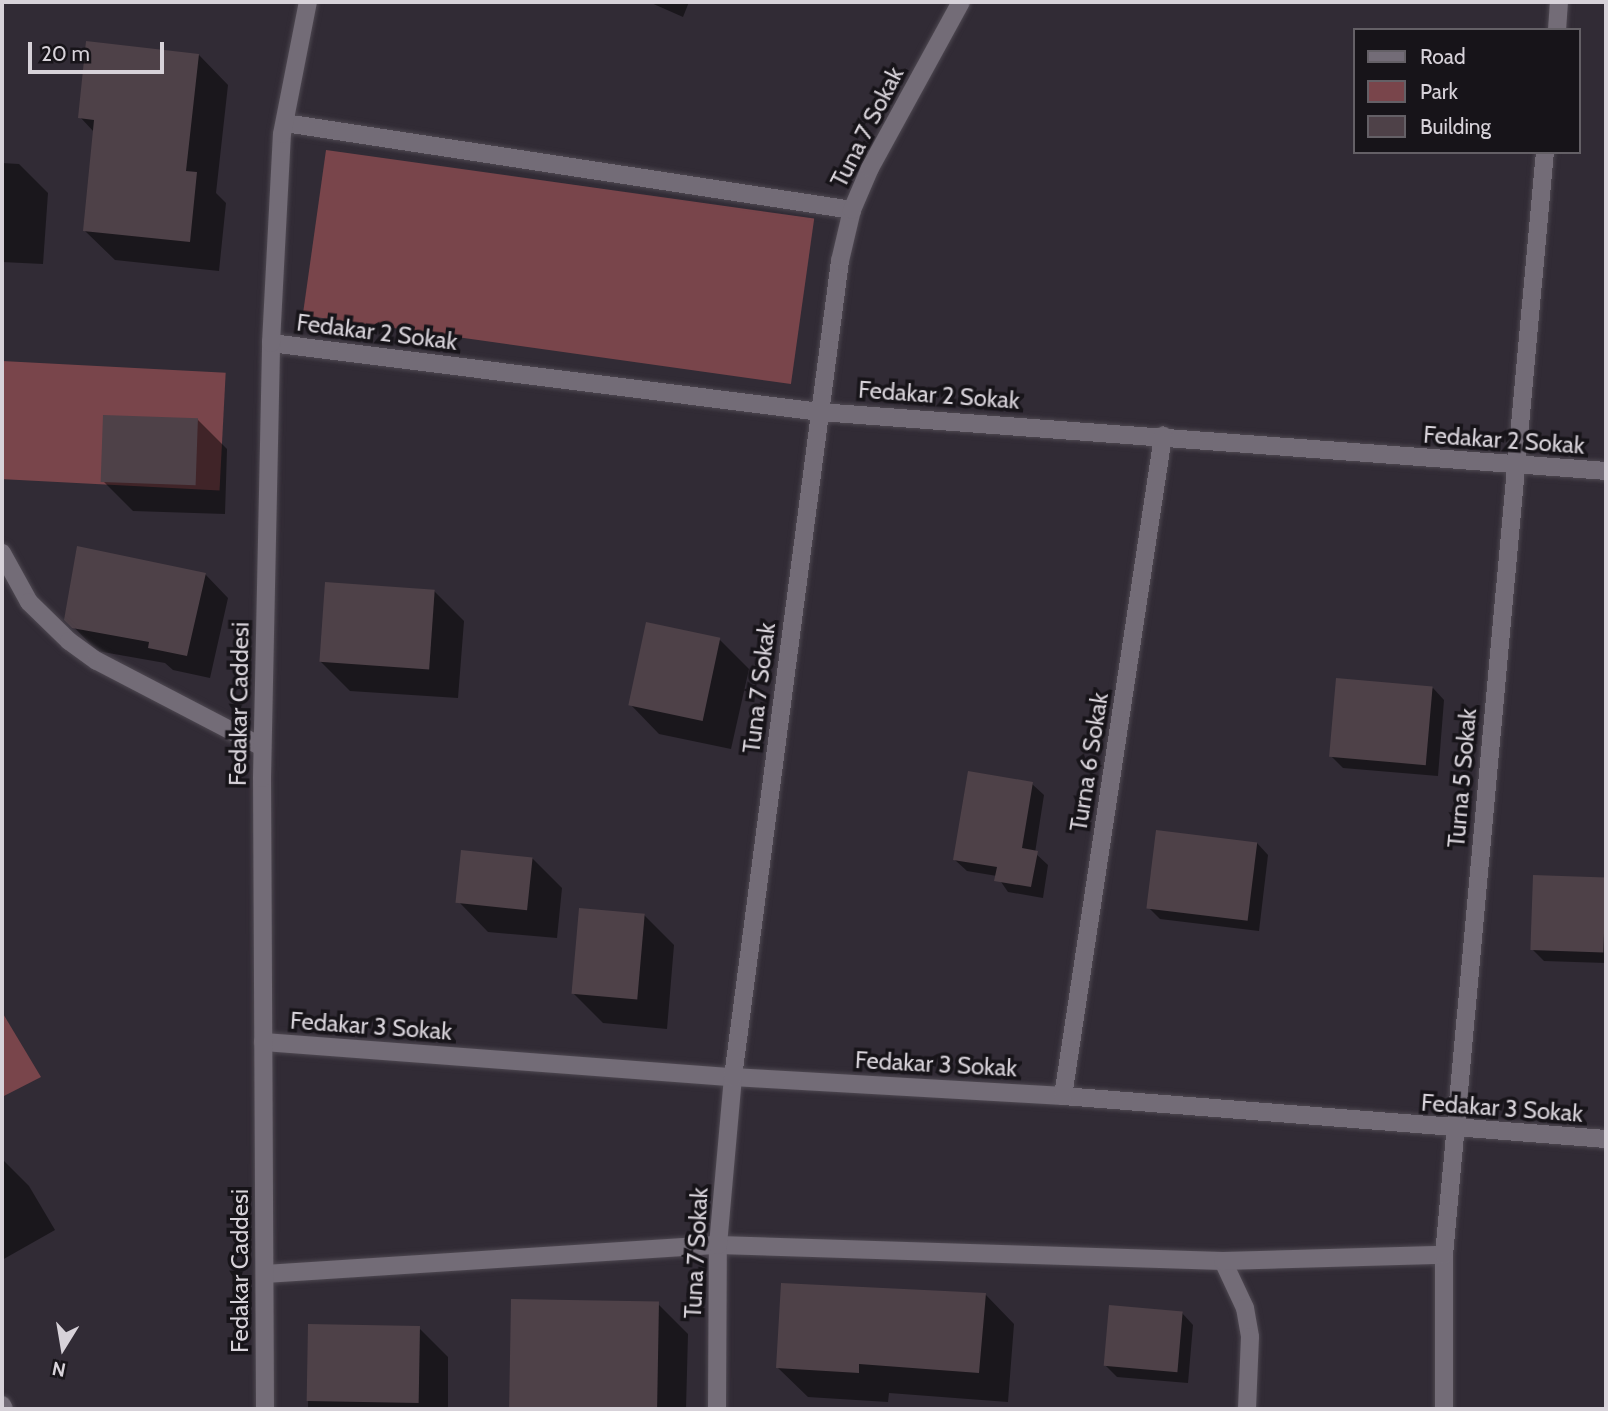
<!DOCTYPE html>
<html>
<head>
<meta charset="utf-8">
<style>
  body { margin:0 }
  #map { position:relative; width:1608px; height:1411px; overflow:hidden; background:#312b35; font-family:Cabin,sans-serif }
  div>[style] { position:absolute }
  .green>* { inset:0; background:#79454b; transform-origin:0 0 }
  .shadow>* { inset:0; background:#0007 }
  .building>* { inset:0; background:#4e4148; transform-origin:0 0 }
  .roads { filter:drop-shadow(0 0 2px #4e4851) drop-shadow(0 0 2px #4e4851) }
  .minor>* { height:18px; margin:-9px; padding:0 9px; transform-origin:9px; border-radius:9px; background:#736c77 }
  .tertiary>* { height:18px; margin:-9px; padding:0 9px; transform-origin:9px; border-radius:9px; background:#736c77 }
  span { translate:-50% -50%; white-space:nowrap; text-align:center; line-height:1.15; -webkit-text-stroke:7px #171419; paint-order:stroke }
  .street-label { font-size:24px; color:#d7d2d9 }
  .frame { position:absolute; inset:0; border:4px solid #d7d2d9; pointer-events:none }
  .legend { position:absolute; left:1353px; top:28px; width:228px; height:126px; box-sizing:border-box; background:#171419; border:2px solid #646066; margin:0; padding:9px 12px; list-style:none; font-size:21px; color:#d7d2d9 }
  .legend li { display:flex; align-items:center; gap:14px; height:35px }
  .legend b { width:35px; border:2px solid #646066 }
  .north { position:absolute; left:28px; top:1313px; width:70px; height:70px; -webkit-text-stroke:5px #171419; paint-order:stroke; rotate:191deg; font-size:19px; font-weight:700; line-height:28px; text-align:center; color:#d7d2d9 }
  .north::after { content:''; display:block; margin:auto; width:24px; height:32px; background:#d7d2d9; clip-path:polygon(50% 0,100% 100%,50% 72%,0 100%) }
  .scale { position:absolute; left:28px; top:42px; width:136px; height:32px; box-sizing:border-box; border:4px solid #d7d2d9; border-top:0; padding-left:9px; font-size:21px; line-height:24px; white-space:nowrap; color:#d7d2d9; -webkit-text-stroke:5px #171419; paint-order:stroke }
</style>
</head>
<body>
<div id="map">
  <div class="green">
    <i style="left:326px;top:150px;width:493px;height:167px;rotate:8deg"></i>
    <i style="left:2px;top:361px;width:224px;height:118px;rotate:3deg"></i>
    <i style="clip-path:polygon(2px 1012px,41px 1077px,2px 1097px)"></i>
  </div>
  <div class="shadow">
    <i style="clip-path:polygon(649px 2px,689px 2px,683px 17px)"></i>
    <i style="clip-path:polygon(199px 55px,228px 85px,216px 193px,226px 203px,219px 271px,115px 260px,85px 231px,94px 132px,80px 117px)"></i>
    <i style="clip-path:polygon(2px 163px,19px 164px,48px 193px,43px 264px,2px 262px)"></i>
    <i style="clip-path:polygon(197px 419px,227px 449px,225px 514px,133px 511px,104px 482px)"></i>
    <i style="clip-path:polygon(205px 574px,228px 598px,210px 678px,173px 670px,165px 663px,97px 651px,66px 619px)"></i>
    <i style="clip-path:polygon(434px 591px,464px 621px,458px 698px,350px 691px,320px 661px)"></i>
    <i style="clip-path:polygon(719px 639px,749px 669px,731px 749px,659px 734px,630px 704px)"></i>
    <i style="clip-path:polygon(1433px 688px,1444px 700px,1438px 776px,1343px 768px,1331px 756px)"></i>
    <i style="clip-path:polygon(1032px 784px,1044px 795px,1035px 853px,1048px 865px,1043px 898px,1008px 892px,997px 876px,967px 871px,955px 860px)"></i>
    <i style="clip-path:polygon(1257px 843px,1268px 855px,1259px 931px,1160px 919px,1148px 907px)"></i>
    <i style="clip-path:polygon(532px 858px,562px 888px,557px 938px,488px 932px,459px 902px)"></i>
    <i style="clip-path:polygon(1535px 877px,1606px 879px,1606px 963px,1544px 961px,1533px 950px)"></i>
    <i style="clip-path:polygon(644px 915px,674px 945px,667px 1029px,603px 1023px,574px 994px)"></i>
    <i style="clip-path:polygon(2px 1159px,29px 1186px,55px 1230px,2px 1260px)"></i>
    <i style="clip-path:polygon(985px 1294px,1014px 1324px,1008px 1402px,889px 1393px,888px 1402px,808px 1397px,778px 1368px)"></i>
    <i style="clip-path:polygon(658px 1304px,688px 1334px,686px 1409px,510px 1407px)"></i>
    <i style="clip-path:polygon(1182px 1313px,1193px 1325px,1188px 1383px,1117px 1377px,1105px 1365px)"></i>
    <i style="clip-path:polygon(309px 1326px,419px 1328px,448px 1357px,448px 1409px,308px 1409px)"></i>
  </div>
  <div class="building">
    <i style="clip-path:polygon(86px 41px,199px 54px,186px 171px,197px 172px,190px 242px,83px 231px,94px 120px,78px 118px)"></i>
    <i style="left:103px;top:415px;width:95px;height:67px;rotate:2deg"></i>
    <i style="clip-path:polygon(77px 546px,206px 573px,187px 656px,148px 648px,149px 642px,72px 628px,64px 620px)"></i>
    <i style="left:325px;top:582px;width:110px;height:80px;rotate:4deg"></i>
    <i style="left:646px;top:622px;width:76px;height:85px;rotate:12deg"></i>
    <i style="left:1336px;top:678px;width:97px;height:79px;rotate:5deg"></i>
    <i style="clip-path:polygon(968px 771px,1033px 782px,1022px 848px,1038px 851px,1031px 887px,994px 881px,997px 867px,953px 860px)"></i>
    <i style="left:1156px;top:830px;width:102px;height:79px;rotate:7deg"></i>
    <i style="left:461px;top:850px;width:72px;height:53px;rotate:6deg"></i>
    <i style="left:1533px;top:875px;width:73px;height:75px;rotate:2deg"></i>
    <i style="left:579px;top:908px;width:66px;height:86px;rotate:5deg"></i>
    <i style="clip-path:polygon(781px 1283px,986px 1293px,979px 1373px,859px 1364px,859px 1373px,776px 1368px)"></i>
    <i style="left:511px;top:1299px;width:148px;height:109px;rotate:1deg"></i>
    <i style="left:1109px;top:1305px;width:74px;height:61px;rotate:5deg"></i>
    <i style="left:308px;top:1324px;width:112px;height:77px;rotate:1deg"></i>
  </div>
  <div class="roads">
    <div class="minor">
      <i style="left:1557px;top:30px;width:28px;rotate:-86deg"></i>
      <i style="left:285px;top:123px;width:574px;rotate:8.72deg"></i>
      <i style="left:271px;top:343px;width:553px;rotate:7.16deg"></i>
      <i style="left:820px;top:412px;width:788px;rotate:4.29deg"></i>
      <i style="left:2px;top:553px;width:56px;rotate:61.1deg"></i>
      <i style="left:29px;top:602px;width:56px;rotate:44.3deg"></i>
      <i style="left:69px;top:641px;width:34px;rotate:36deg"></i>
      <i style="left:97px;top:661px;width:186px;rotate:27.5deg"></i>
      <i style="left:263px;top:1042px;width:471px;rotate:4.3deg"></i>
      <i style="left:733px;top:1077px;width:331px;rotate:3.3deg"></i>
      <i style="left:1063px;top:1096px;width:545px;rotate:4.53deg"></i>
      <i style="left:1063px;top:1096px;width:668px;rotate:-81.38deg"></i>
      <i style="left:1223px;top:1261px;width:52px;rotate:64.9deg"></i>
      <i style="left:1245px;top:1308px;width:29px;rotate:80deg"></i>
      <i style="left:1250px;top:1337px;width:72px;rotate:92.4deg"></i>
      <i style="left:265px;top:1274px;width:454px;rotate:-3.7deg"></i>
      <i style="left:718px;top:1245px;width:505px;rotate:1.81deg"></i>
      <i style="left:1223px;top:1261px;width:221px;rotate:-1.6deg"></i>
      <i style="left:2px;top:1405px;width:4px;rotate:63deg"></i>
      <i style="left:717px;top:1409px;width:164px;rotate:-89.7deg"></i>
      <i style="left:718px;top:1245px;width:169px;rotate:-84.9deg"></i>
      <i style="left:733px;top:1077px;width:823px;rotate:-82.53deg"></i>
      <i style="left:840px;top:261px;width:52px;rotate:-76.8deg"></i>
      <i style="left:852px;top:210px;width:46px;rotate:-66.8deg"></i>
      <i style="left:870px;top:168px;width:189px;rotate:-61.3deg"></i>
      <i style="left:1444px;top:1409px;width:154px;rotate:-90deg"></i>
      <i style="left:1444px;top:1255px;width:1108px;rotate:-84.77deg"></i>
    </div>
    <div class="tertiary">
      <i style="left:265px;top:1409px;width:631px;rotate:-90.27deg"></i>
      <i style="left:262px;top:778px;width:435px;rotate:-88.8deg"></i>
      <i style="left:271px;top:343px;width:209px;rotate:-87deg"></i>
      <i style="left:282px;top:134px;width:135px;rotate:-78.9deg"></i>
    </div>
  </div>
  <div class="street-label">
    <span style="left:867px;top:127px;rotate:-63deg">Tuna 7 Sokak</span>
    <span style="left:377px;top:332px;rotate:7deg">Fedakar 2 Sokak</span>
    <span style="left:939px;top:395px;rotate:4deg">Fedakar 2 Sokak</span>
    <span style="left:1504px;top:440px;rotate:4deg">Fedakar 2 Sokak</span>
    <span style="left:759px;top:688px;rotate:-83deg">Tuna 7 Sokak</span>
    <span style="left:239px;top:704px;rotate:-89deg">Fedakar Caddesi</span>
    <span style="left:1089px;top:762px;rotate:-81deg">Turna 6 Sokak</span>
    <span style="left:1462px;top:778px;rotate:-85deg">Turna 5 Sokak</span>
    <span style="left:371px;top:1026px;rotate:4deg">Fedakar 3 Sokak</span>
    <span style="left:936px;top:1064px;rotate:3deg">Fedakar 3 Sokak</span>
    <span style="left:1502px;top:1108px;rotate:4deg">Fedakar 3 Sokak</span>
    <span style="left:696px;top:1253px;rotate:-87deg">Tuna 7 Sokak</span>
    <span style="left:240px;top:1271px;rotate:-90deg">Fedakar Caddesi</span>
  </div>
  <div class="frame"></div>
  <ul class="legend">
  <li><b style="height:9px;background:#736c77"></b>Road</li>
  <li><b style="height:19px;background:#79454b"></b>Park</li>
  <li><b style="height:19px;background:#4e4148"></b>Building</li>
  </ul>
  <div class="north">N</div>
  <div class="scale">20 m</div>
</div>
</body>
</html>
